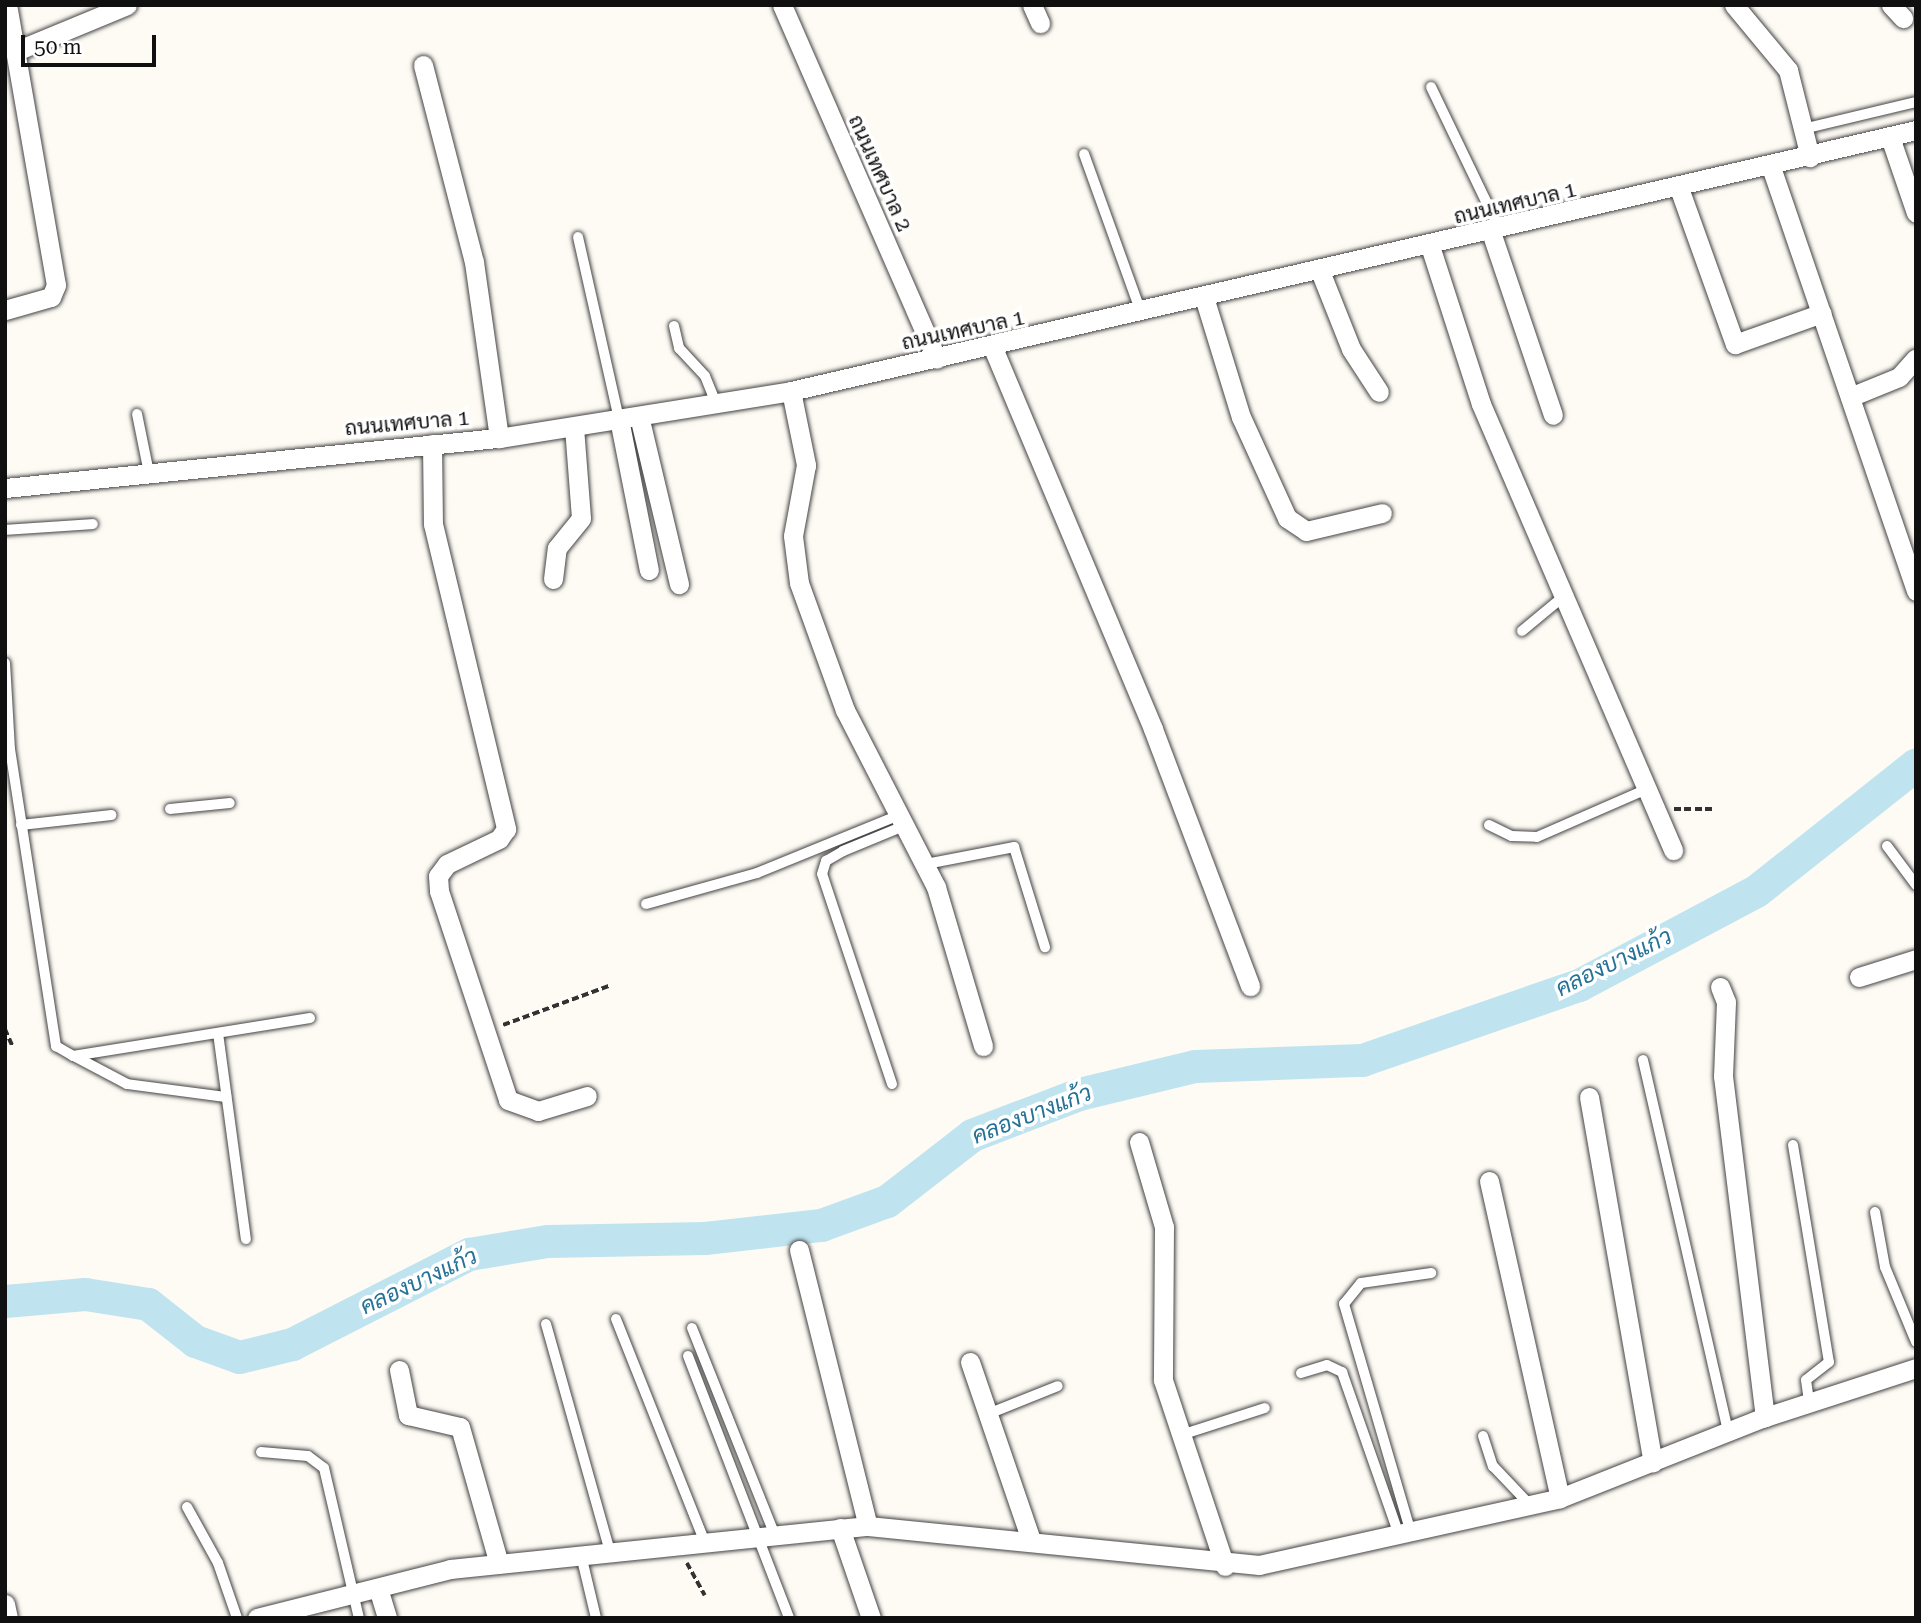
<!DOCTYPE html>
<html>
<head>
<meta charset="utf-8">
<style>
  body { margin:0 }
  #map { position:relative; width:1921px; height:1623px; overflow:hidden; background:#fefbf5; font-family:"Roboto Serif",Sarabun,serif }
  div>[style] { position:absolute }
  .river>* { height:33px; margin:-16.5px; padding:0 16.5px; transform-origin:16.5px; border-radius:16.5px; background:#bfe4f0 }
  .path>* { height:3.5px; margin-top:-1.75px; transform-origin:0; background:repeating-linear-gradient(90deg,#323232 0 7px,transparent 0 10.5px) }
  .roads { filter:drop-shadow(0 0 2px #434343) drop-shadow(0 0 2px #434343) }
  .lane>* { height:10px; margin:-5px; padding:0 5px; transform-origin:5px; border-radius:5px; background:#fff }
  .street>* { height:19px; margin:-9.5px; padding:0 9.5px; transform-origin:9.5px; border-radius:9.5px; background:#fff }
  span { translate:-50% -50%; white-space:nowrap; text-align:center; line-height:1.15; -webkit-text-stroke:7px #fff; paint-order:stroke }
  .street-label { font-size:21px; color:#101010 }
  .water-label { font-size:23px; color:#267296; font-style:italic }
  .frame { position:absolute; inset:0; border:7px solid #101010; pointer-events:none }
  .scale { position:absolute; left:21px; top:35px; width:135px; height:32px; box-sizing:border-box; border:4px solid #101010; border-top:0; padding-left:9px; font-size:21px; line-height:24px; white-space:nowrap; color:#101010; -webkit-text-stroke:5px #fff; paint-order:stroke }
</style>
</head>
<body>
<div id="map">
  <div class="river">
    <i style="left:5px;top:1301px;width:80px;rotate:-5deg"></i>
    <i style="left:85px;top:1294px;width:64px;rotate:9deg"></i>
    <i style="left:148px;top:1304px;width:60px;rotate:38.2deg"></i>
    <i style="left:195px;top:1341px;width:47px;rotate:20deg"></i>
    <i style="left:239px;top:1357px;width:55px;rotate:-13.8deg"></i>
    <i style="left:292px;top:1344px;width:199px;rotate:-27deg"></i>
    <i style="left:469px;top:1254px;width:79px;rotate:-9.5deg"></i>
    <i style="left:547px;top:1241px;width:158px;rotate:-1.1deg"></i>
    <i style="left:705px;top:1238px;width:117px;rotate:-6.4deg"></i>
    <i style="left:821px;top:1225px;width:70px;rotate:-20deg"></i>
    <i style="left:887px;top:1201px;width:108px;rotate:-37.8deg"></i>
    <i style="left:972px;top:1135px;width:115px;rotate:-21deg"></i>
    <i style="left:1079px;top:1094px;width:119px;rotate:-13.6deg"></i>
    <i style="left:1195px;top:1066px;width:167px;rotate:-2.1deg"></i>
    <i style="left:1362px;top:1060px;width:230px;rotate:-19.1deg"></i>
    <i style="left:1579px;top:985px;width:200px;rotate:-28deg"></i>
    <i style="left:1756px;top:891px;width:204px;rotate:-38.4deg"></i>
  </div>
  <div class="path">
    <i style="left:1674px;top:809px;width:38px"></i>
    <i style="left:503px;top:1025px;width:115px;rotate:-20.3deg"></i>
    <i style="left:5px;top:1029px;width:20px;rotate:66deg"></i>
    <i style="left:687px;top:1563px;width:37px;rotate:61deg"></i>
  </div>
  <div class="roads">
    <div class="lane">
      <i style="left:1431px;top:87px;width:157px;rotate:64.3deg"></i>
      <i style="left:1803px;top:129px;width:116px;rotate:-13.4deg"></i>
      <i style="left:1084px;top:154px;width:168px;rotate:70.2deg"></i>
      <i style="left:578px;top:237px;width:187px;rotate:77.3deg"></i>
      <i style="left:674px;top:326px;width:23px;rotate:77deg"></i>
      <i style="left:679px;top:348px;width:38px;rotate:47deg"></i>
      <i style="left:705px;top:376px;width:29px;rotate:68deg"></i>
      <i style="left:137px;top:414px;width:60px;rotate:78.5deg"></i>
      <i style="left:5px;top:530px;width:88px;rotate:-3.9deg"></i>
      <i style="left:1522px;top:631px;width:53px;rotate:-39.7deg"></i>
      <i style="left:5px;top:663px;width:86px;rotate:86.7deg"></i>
      <i style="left:10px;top:749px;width:301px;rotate:81.2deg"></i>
      <i style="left:56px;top:1046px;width:20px;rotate:30deg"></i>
      <i style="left:73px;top:1056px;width:240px;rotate:-9.1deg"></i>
      <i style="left:170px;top:809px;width:60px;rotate:-5.7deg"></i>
      <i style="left:21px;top:825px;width:91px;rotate:-6.3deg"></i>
      <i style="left:1489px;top:825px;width:25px;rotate:26deg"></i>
      <i style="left:1512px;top:836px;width:25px;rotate:2deg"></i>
      <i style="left:1537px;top:837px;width:120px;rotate:-23.6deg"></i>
      <i style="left:1887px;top:846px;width:49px;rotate:53.4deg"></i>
      <i style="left:926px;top:864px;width:90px;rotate:-10.9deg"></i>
      <i style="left:1014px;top:847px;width:105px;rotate:72.8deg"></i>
      <i style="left:646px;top:904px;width:115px;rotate:-15.6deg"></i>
      <i style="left:757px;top:873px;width:153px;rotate:-22.2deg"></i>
      <i style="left:218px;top:1033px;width:208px;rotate:82.3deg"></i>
      <i style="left:74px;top:1056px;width:60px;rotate:27.8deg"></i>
      <i style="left:127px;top:1084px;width:100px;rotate:7.5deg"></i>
      <i style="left:1643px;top:1060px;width:382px;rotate:77.1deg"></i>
      <i style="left:892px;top:1084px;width:221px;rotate:-108.4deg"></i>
      <i style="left:822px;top:874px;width:14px;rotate:-73deg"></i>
      <i style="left:826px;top:861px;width:20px;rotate:-30deg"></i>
      <i style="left:843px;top:851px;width:66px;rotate:-22.3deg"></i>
      <i style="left:1793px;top:1145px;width:220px;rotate:80.6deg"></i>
      <i style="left:1829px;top:1362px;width:29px;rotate:142deg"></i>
      <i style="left:1806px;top:1380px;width:22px;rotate:82deg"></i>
      <i style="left:1875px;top:1212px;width:56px;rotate:79.7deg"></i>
      <i style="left:1885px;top:1267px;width:81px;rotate:67.5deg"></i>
      <i style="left:616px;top:1319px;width:238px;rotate:68.3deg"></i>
      <i style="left:546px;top:1324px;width:237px;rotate:74.3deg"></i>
      <i style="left:692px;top:1328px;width:221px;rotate:68.2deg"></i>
      <i style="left:688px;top:1356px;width:281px;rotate:68.9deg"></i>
      <i style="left:1301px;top:1373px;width:27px;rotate:-17deg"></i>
      <i style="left:1327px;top:1365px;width:17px;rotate:25deg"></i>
      <i style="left:1342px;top:1372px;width:173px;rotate:70.7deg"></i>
      <i style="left:988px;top:1414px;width:75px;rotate:-21.8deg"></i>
      <i style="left:1181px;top:1435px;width:88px;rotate:-17.8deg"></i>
      <i style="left:1483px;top:1436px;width:32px;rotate:72deg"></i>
      <i style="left:1493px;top:1466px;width:55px;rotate:46.5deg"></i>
      <i style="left:261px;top:1452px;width:47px;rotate:4.9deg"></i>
      <i style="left:308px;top:1456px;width:20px;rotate:37deg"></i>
      <i style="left:324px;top:1468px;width:154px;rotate:76.9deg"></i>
      <i style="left:187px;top:1507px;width:64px;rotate:61deg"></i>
      <i style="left:218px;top:1563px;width:58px;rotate:70.9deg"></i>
      <i style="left:1411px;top:1533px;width:239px;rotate:-106.3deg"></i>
      <i style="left:1344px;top:1304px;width:27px;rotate:-51deg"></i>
      <i style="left:1361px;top:1283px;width:71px;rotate:-8.1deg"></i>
      <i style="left:581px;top:1555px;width:65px;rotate:76.6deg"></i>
    </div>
    <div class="street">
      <i style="left:782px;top:5px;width:386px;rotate:66.4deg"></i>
      <i style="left:1032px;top:5px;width:20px;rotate:66deg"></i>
      <i style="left:1734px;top:5px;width:85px;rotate:50.3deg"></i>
      <i style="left:1788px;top:70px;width:90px;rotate:75.8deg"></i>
      <i style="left:1891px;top:5px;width:18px;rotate:47deg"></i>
      <i style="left:16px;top:51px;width:120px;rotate:-22.5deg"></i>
      <i style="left:423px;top:65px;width:203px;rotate:75.5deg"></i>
      <i style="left:474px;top:262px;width:178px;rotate:81.9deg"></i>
      <i style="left:1890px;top:137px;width:80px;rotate:71.1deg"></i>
      <i style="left:1771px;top:167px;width:448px;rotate:71.1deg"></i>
      <i style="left:1679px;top:188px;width:166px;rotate:70.3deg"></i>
      <i style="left:1735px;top:344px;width:92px;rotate:-19.6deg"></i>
      <i style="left:1491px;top:232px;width:193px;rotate:71.3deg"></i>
      <i style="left:1430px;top:246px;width:166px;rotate:72.1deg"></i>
      <i style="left:1481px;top:404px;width:486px;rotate:66.7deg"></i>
      <i style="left:1320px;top:271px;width:84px;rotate:68.3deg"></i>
      <i style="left:1351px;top:349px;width:51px;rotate:56.9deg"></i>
      <i style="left:1204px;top:297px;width:126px;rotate:72.9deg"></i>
      <i style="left:1241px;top:417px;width:111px;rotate:65.5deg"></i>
      <i style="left:1287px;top:518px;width:23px;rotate:34deg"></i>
      <i style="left:1306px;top:531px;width:78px;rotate:-13.3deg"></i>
      <i style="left:5px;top:310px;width:48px;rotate:-15.8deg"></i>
      <i style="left:51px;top:297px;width:13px;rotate:-67deg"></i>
      <i style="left:56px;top:285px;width:284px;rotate:-99.9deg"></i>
      <i style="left:993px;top:348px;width:413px;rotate:67.2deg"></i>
      <i style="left:1153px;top:729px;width:275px;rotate:69.3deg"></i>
      <i style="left:791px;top:391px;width:76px;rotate:78.5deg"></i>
      <i style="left:806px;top:465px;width:72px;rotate:100.4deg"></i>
      <i style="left:793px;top:536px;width:47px;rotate:82.7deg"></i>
      <i style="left:799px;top:583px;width:135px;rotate:70.1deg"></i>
      <i style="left:845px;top:710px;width:199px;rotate:62.8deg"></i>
      <i style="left:936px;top:887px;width:166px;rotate:73.5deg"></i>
      <i style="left:1850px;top:397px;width:53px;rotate:-22.2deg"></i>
      <i style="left:1899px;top:377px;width:25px;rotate:-48deg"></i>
      <i style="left:639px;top:416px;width:173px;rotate:76.6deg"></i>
      <i style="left:619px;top:419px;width:154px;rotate:78.8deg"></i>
      <i style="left:432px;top:444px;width:80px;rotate:89.3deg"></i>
      <i style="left:433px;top:524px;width:314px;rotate:76.5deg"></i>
      <i style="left:506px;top:829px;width:12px;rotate:125deg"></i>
      <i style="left:499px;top:839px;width:58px;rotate:154.3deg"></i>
      <i style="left:447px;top:864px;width:15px;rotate:127deg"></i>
      <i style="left:438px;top:876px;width:15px;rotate:86deg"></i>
      <i style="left:439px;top:891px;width:220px;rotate:71.7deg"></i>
      <i style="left:508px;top:1100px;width:32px;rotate:20deg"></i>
      <i style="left:538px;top:1111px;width:51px;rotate:-17deg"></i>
      <i style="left:5px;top:488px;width:497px;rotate:-5.8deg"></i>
      <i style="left:499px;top:438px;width:296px;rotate:-9.1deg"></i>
      <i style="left:791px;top:391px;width:1155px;rotate:-13.06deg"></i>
      <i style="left:553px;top:579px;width:31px;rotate:-83deg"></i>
      <i style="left:557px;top:548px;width:38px;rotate:-51deg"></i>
      <i style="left:581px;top:518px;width:92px;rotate:-94.4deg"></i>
      <i style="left:1859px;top:977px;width:60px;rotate:-17.5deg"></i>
      <i style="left:1720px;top:987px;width:16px;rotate:68deg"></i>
      <i style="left:1726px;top:1002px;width:74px;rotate:92.3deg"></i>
      <i style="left:1723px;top:1076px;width:344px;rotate:83deg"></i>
      <i style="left:1589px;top:1097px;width:371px;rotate:80.1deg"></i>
      <i style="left:1139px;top:1142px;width:89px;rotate:73.6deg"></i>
      <i style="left:1164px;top:1227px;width:153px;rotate:90.4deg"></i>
      <i style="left:1163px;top:1380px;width:196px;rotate:71.6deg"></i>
      <i style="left:1489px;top:1181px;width:325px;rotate:77.4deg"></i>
      <i style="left:799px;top:1250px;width:284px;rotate:76deg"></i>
      <i style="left:970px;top:1362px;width:188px;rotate:71.1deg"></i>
      <i style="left:399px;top:1370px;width:46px;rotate:78.7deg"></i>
      <i style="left:408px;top:1415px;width:53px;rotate:13deg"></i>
      <i style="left:460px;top:1427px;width:142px;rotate:74.1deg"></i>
      <i style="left:840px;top:1528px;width:95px;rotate:71deg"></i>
      <i style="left:378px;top:1588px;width:31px;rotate:73deg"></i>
      <i style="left:5px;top:1604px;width:14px;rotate:78deg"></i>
      <i style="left:257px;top:1618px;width:199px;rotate:-14.2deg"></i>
      <i style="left:450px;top:1569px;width:420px;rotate:-5.9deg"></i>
      <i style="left:868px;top:1526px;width:393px;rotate:5.7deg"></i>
      <i style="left:1259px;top:1565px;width:308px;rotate:-12.5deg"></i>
      <i style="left:1560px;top:1498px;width:220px;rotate:-21.6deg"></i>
      <i style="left:1765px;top:1417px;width:159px;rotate:-18deg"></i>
    </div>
  </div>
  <div class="street-label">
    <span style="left:880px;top:173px;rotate:66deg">ถนนเทศบาล 2</span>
    <span style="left:1515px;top:203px;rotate:-13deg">ถนนเทศบาล 1</span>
    <span style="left:963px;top:330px;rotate:-12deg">ถนนเทศบาล 1</span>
    <span style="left:407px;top:423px;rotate:-5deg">ถนนเทศบาล 1</span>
  </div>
  <div class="water-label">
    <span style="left:1614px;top:963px;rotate:-26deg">คลองบางแก้ว</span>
    <span style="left:1032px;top:1115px;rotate:-21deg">คลองบางแก้ว</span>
    <span style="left:419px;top:1282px;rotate:-25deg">คลองบางแก้ว</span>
  </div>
  <div class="frame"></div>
  <div class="scale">50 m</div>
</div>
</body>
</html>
